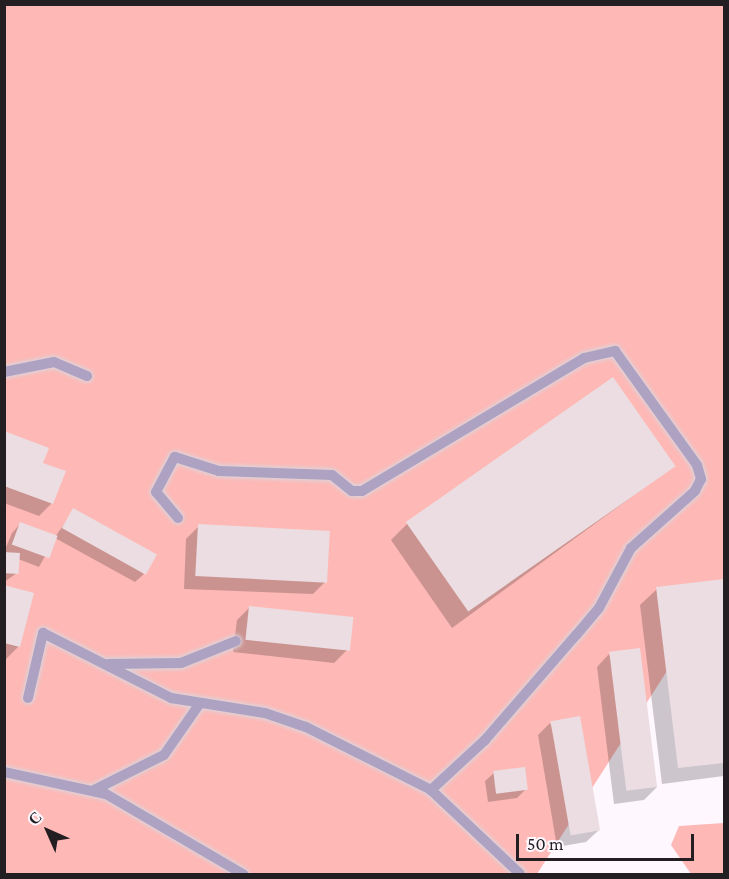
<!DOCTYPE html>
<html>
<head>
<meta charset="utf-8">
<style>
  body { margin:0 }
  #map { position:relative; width:729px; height:879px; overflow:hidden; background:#fff7fe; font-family:"Crimson Pro",serif }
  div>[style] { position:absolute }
  .green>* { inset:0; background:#feb8b5 }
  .shadow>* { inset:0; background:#0003 }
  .building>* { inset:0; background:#ebdde1; transform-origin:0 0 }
  .roads { filter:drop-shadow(0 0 2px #dcd4db) drop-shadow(0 0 2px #dcd4db) }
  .lane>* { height:10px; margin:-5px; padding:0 5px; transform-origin:5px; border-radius:5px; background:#ada2c2 }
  span { translate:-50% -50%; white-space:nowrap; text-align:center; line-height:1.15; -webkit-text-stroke:4.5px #fff7fe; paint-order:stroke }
  .frame { position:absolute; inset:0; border:6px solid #221e22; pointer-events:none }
  .north { position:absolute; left:18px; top:801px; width:60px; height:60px; -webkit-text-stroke:4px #fff7fe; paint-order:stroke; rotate:315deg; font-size:16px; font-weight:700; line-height:24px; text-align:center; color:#221e22 }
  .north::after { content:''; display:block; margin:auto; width:21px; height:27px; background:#221e22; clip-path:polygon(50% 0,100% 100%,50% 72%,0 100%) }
  .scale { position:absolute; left:516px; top:834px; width:178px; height:27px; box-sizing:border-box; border:3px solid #221e22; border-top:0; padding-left:8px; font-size:18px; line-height:21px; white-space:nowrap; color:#221e22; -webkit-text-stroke:4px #fff7fe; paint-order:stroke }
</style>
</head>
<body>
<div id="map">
  <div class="green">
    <i style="clip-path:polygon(5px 5px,724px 5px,724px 582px,537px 874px,5px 874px)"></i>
    <i style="clip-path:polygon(724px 823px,724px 874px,691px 874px,671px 845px,679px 826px)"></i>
  </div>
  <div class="shadow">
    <i style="clip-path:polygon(4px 432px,52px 503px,39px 516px,4px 503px)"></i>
    <i style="clip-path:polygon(674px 466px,452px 628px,391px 540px,407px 524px)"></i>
    <i style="clip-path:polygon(74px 510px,144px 574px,135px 582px,55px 538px,39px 567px,18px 559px,17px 573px,4px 582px,4px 552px,12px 533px,20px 524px,55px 537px)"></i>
    <i style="clip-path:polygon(199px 526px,326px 581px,313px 594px,184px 589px,186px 539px)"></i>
    <i style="clip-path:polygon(724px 580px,724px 776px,662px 784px,640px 605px,657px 589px)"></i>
    <i style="clip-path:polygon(4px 587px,19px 646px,6px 659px,4px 658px)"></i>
    <i style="clip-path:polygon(250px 607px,347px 650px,334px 663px,233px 652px,237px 620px)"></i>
    <i style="clip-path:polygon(609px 654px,657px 787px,644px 800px,614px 804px,597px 667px)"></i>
    <i style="clip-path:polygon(550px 723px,599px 830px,586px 842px,557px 847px,538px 735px)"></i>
    <i style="clip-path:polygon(494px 773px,526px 789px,517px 798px,488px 802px,485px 781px)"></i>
  </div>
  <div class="building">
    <i style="left:613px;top:377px;width:109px;height:253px;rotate:55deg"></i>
    <i style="clip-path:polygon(4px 431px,49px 448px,43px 463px,66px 471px,53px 504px,4px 486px)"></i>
    <i style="left:73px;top:508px;width:96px;height:23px;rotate:29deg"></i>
    <i style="left:20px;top:522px;width:40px;height:24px;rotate:20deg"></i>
    <i style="left:198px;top:524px;width:132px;height:52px;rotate:3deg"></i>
    <i style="left:4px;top:552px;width:16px;height:21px;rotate:4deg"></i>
    <i style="clip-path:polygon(724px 579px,724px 763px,678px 768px,656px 587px)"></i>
    <i style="clip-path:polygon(4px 585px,34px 593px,20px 647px,4px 643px)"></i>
    <i style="left:249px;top:606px;width:105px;height:34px;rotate:6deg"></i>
    <i style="left:640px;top:648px;width:140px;height:31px;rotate:83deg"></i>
    <i style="left:580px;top:716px;width:116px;height:30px;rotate:80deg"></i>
    <i style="left:525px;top:767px;width:23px;height:32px;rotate:83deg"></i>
  </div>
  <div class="roads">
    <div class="lane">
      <i style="left:4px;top:372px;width:51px;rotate:-11.3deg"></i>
      <i style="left:54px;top:362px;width:36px;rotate:23deg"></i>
      <i style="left:178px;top:518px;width:34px;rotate:-130deg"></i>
      <i style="left:156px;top:492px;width:40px;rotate:-62deg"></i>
      <i style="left:175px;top:457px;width:46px;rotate:17.7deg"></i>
      <i style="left:219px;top:471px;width:113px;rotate:2deg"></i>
      <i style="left:332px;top:475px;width:26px;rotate:39deg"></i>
      <i style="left:352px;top:491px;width:10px"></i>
      <i style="left:362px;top:491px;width:259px;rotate:-30.9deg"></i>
      <i style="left:584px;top:358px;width:32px;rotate:-13deg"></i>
      <i style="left:615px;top:351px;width:140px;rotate:54.3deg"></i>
      <i style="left:697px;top:465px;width:15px;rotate:74deg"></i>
      <i style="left:701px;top:479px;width:13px;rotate:117deg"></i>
      <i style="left:695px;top:491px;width:86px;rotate:138.3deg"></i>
      <i style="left:631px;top:548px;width:68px;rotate:118.1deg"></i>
      <i style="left:599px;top:608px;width:35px;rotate:130deg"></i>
      <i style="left:576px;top:635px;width:139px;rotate:130.9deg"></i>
      <i style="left:485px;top:740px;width:74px;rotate:137.2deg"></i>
      <i style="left:431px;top:790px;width:122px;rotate:43.3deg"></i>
      <i style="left:108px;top:664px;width:73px;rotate:-0.8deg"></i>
      <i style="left:181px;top:663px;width:59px;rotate:-21.8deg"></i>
      <i style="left:28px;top:698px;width:67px;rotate:-77deg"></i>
      <i style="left:43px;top:633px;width:144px;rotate:26.9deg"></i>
      <i style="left:171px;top:698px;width:95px;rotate:9.1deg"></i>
      <i style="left:265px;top:713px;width:43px;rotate:18.9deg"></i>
      <i style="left:306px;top:727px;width:140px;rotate:26.7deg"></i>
      <i style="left:4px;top:772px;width:104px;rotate:12.2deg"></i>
      <i style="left:106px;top:794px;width:159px;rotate:30.3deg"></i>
      <i style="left:94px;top:790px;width:78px;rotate:-26.6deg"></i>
      <i style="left:164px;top:755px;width:60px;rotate:-55.2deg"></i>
    </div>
  </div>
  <div class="frame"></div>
  <div class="north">С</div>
  <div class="scale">50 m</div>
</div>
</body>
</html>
